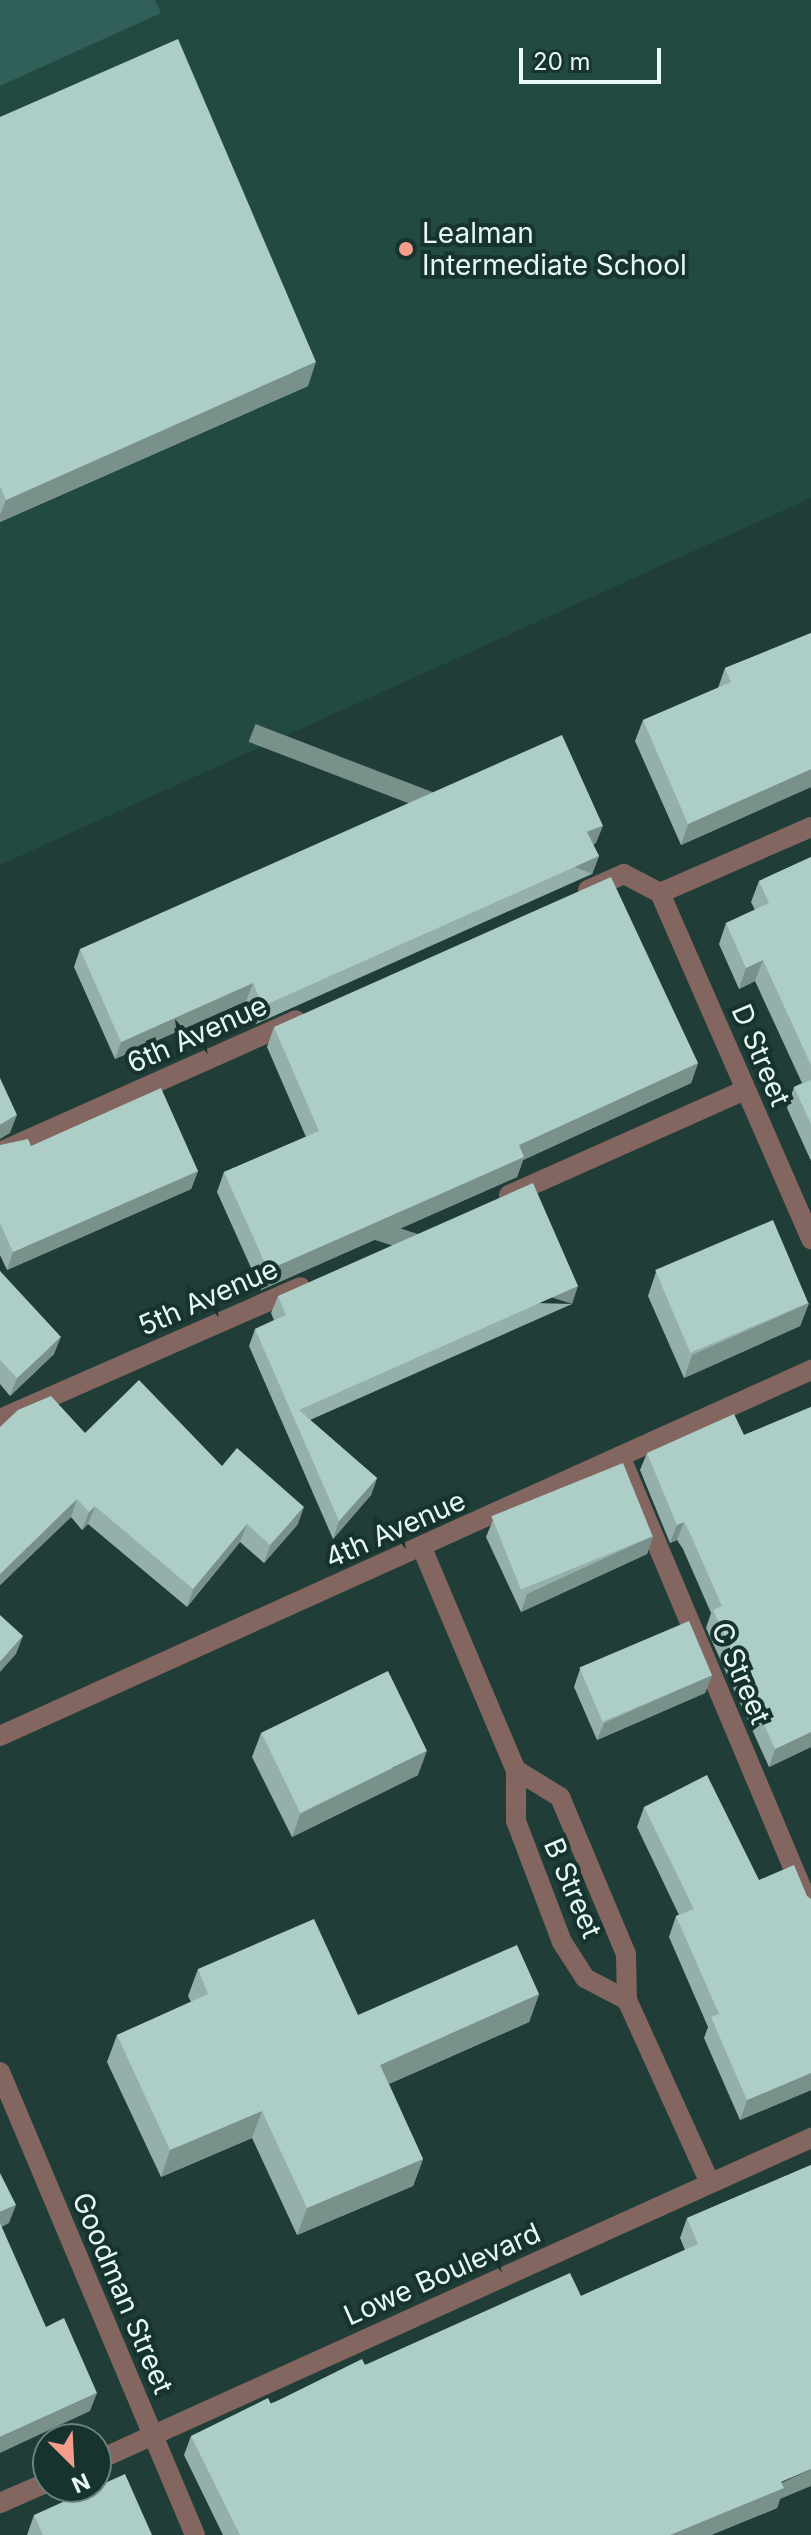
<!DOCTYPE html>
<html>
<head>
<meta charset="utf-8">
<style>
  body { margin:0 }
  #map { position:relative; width:811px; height:2535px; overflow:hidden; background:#213d38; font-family:Inter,sans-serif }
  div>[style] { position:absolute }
  .built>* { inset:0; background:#224942 }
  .green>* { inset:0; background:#306058 }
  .minor>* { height:20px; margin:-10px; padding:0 10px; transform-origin:10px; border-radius:10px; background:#83665f }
  .wall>* { inset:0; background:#95b0ab }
  .shaded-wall>* { inset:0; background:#79908b; transform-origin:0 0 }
  .building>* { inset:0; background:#adcdc7; transform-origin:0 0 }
  .dots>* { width:22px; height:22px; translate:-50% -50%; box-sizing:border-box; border:4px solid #17332e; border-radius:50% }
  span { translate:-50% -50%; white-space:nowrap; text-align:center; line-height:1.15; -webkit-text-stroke:8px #17332e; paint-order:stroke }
  .poi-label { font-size:28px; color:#e8f8f5 }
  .left { translate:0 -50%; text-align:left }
  .street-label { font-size:28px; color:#e8f8f5 }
  .north { position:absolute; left:32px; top:2423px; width:80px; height:80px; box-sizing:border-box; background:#17332e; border:2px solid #6b827e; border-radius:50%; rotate:156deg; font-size:22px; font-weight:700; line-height:32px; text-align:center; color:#e8f8f5 }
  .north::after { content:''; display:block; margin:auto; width:28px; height:36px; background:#f49d8a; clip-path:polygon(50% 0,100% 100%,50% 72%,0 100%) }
  .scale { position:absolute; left:519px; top:48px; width:142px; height:36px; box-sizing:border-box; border:4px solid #e8f8f5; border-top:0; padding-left:10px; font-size:24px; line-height:28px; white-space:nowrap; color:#e8f8f5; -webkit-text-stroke:6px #17332e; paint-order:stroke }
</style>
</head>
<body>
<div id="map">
  <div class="built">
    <i style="clip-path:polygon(0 0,811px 0,811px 498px,0 865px)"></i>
  </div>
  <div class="green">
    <i style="clip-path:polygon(0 0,155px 0,161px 13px,0 86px)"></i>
  </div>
  <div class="minor">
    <i style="left:588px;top:890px;width:39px;rotate:-24deg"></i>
    <i style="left:624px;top:874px;width:41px;rotate:27.8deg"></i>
    <i style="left:660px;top:893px;width:378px;rotate:66.4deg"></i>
    <i style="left:660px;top:893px;width:165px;rotate:-23.6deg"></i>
    <i style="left:0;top:1152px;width:324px;rotate:-24deg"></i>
    <i style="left:509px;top:1195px;width:258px;rotate:-24deg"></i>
    <i style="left:0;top:1419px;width:328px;rotate:-23.7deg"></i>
    <i style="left:620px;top:1456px;width:493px;rotate:67.2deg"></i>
    <i style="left:422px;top:1548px;width:241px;rotate:67.1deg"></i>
    <i style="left:516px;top:1770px;width:51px;rotate:90deg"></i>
    <i style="left:516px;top:1821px;width:129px;rotate:69.2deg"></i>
    <i style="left:562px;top:1942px;width:43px;rotate:57.4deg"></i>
    <i style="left:585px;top:1978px;width:47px;rotate:27.6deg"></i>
    <i style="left:0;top:1736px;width:890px;rotate:-24.29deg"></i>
    <i style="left:516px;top:1770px;width:52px;rotate:31.5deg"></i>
    <i style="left:560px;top:1797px;width:170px;rotate:67.2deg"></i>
    <i style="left:626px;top:1954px;width:46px;rotate:88.8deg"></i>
    <i style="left:627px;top:2000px;width:201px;rotate:65.6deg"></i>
    <i style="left:0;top:2072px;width:502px;rotate:67.16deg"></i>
    <i style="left:96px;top:2461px;width:785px;rotate:-24.31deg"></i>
    <i style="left:0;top:2503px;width:52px;rotate:-23.6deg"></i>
  </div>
  <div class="wall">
    <i style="clip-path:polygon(0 117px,308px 386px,0 522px)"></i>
    <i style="clip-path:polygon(811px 633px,811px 787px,681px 845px,635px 741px,643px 720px,718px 688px,725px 668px)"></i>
    <i style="clip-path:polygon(596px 843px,593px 845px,599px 856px,592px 874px,256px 1024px,246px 1001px,115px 1059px,74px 967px,80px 949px)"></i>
    <i style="clip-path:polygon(811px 857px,811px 1161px,787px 1108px,794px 1087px,802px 1083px,755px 981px,739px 989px,719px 944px,726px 923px,755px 910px,751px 902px,759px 881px)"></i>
    <i style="clip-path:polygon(274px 1027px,698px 1063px,691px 1083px,523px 1160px,517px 1177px,261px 1290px,217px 1192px,224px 1172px,306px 1137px,267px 1047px)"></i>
    <i style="clip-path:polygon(0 1145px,31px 1146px,198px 1171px,191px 1189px,7px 1270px,0 1255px)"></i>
    <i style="clip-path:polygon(0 1271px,54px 1354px,10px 1396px,0 1384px)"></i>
    <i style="clip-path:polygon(656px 1272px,809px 1303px,800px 1326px,684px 1378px,648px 1296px)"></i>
    <i style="clip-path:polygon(278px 1296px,572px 1304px,310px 1420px,377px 1478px,371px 1495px,333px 1539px,249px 1346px,255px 1329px,274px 1320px,271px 1313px)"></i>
    <i style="clip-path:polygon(811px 1407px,811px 1747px,769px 1767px,706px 1628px,711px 1613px,683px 1549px,677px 1540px,670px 1543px,640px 1470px,647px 1453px,744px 1435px)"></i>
    <i style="clip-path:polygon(0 1427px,85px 1433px,222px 1466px,298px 1524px,264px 1563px,240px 1542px,187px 1607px,88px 1524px,82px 1530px,71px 1517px,0 1585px)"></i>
    <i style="clip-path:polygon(493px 1520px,653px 1536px,647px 1554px,521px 1612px,486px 1537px)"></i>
    <i style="clip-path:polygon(580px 1669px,712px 1675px,705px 1693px,597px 1740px,574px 1687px)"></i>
    <i style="clip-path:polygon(261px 1733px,418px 1775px,292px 1837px,252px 1757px)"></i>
    <i style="clip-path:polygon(644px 1807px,759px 1880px,807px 1896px,811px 2090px,740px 2120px,704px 2038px,708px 2027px,669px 1937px,676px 1916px,679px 1915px,637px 1827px)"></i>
    <i style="clip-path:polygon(198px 1969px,358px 2015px,539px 1994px,529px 2022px,389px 2084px,423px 2159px,413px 2186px,297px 2235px,252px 2138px,161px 2177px,107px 2062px,117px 2035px,191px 2002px,188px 1996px)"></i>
    <i style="clip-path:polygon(811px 2165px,780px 2499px,777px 2508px,711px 2535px,223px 2535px,184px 2455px,191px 2436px,365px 2365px,581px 2296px,685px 2250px,680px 2238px,687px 2218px)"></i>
    <i style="clip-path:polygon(34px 2515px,152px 2535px,27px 2535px)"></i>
  </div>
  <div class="shaded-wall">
    <i style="clip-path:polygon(316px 362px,308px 386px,0 522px,0 515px,6px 500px)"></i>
    <i style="clip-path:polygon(811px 769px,811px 787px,681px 845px,688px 824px)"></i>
    <i style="clip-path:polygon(603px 826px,596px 843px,580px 850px,587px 832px)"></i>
    <i style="left:599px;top:856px;width:19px;height:368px;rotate:111deg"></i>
    <i style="clip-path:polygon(763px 960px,755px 981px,739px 989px,746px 968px)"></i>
    <i style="clip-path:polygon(253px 983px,246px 1001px,115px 1059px,121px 1042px)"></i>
    <i style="clip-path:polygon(698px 1063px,691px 1083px,523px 1160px,517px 1177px,261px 1290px,268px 1270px,519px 1145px)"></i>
    <i style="clip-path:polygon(17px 1115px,10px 1133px,0 1139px,0 1125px)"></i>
    <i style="clip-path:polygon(198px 1171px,191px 1189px,7px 1270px,13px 1252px)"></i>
    <i style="left:578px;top:1286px;width:19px;height:305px;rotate:108deg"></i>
    <i style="clip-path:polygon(809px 1303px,800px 1326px,684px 1378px,692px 1355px)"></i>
    <i style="clip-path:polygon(61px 1337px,54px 1354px,10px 1396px,17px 1378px)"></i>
    <i style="clip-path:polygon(377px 1478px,371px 1495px,333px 1539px,339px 1521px)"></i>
    <i style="clip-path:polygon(77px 1499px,71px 1517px,0 1585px,0 1574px)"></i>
    <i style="clip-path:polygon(95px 1506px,88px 1524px,82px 1530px,89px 1512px)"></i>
    <i style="clip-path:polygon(304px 1507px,298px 1524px,264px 1563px,270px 1545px)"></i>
    <i style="clip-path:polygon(684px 1522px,677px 1540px,670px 1543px,677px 1525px)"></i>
    <i style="clip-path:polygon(247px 1524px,240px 1542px,187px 1607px,193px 1589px)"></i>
    <i style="clip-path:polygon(653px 1536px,647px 1554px,521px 1612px,527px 1594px)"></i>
    <i style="clip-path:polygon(23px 1636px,16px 1654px,0 1672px,0 1662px)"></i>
    <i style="clip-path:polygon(712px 1675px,705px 1693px,597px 1740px,604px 1723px)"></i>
    <i style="clip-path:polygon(811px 1732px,811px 1747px,769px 1767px,775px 1749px)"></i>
    <i style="clip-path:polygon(427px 1751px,418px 1775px,292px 1837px,300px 1814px)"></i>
    <i style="clip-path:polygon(539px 1994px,529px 2022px,370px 2092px,380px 2065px)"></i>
    <i style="clip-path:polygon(811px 2073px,811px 2090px,740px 2120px,747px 2100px)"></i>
    <i style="clip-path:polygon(262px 2111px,252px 2138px,161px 2177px,170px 2150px)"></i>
    <i style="clip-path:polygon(423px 2159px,413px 2186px,297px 2235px,307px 2208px)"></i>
    <i style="clip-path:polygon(16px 2205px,9px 2223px,0 2228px,0 2212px)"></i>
    <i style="clip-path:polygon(97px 2393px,90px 2411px,0 2453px,0 2437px)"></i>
    <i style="clip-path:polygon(811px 2469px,811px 2486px,780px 2499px,777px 2508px,711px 2535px,670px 2535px)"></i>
  </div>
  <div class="building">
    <i style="clip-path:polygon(178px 39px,316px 362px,6px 500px,0 486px,0 117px)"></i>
    <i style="clip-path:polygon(811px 633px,811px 769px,688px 824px,643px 720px,731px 682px,725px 668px)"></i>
    <i style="clip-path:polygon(562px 735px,603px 826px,587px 832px,599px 856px,263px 1006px,253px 983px,121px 1042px,80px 949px)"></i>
    <i style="clip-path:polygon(811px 857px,811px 1065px,763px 960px,746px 968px,726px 923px,769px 903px,759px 881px)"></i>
    <i style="clip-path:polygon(611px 877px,698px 1063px,519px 1145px,524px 1157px,268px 1270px,224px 1172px,319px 1131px,274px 1027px)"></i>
    <i style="clip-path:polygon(0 1078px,17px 1115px,0 1125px)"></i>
    <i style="clip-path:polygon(811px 1080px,811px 1124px,794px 1087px)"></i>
    <i style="clip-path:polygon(161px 1088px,198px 1171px,13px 1252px,0 1223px,0 1145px,28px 1139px,31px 1146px)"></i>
    <i style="clip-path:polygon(533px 1183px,578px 1286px,299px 1410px,377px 1478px,339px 1521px,255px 1329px,286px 1315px,278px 1296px)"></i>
    <i style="left:773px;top:1220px;width:90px;height:128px;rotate:67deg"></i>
    <i style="clip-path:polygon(0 1271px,61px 1337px,17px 1378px,0 1360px)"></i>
    <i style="clip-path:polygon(139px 1380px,222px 1466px,237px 1448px,304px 1507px,270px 1545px,247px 1524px,193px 1589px,95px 1506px,89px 1512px,77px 1499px,0 1574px,0 1427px,18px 1410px,51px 1396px,85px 1433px)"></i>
    <i style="clip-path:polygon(811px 1407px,811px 1732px,775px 1749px,713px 1610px,722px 1606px,689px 1531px,684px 1522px,677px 1525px,647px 1453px,734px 1414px,744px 1435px)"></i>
    <i style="left:623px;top:1463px;width:79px;height:142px;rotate:68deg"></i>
    <i style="clip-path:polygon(0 1615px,23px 1636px,0 1662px)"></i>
    <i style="left:689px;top:1621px;width:59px;height:119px;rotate:67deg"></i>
    <i style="left:388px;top:1671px;width:89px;height:141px;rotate:64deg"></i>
    <i style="clip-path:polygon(707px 1775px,759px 1880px,794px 1865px,807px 1896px,811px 1899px,811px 2073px,747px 2100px,711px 2017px,719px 2014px,676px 1916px,694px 1909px,644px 1807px)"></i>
    <i style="clip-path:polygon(314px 1919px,358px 2015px,517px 1945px,539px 1994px,380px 2065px,423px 2159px,307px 2208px,262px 2111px,170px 2150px,117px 2035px,208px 1994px,198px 1969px)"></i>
    <i style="clip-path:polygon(811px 2165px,811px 2469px,781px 2482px,784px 2488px,670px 2535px,240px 2535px,191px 2436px,268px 2398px,271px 2404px,362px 2359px,365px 2365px,570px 2273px,581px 2296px,698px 2244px,687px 2218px)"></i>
    <i style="clip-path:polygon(0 2173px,16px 2205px,0 2212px)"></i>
    <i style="clip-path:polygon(0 2223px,46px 2327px,64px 2318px,97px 2393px,0 2437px)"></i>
    <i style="clip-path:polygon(125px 2474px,152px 2535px,43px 2535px,34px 2515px)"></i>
  </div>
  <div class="dots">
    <i style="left:406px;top:249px;background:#f49d8a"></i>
  </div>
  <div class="poi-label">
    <span class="left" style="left:422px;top:249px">Lealman<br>Intermediate School</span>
  </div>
  <div class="street-label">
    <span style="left:197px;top:1034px;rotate:-24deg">6th Avenue</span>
    <span style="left:761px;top:1055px;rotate:67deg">D Street</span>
    <span style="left:208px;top:1297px;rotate:-24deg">5th Avenue</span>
    <span style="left:395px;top:1529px;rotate:-24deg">4th Avenue</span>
    <span style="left:741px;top:1673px;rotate:67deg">C Street</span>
    <span style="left:573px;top:1888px;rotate:67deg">B Street</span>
    <span style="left:442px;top:2274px;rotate:-24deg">Lowe Boulevard</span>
    <span style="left:123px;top:2293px;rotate:67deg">Goodman Street</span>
  </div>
  <div class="north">N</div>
  <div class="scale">20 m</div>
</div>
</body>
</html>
